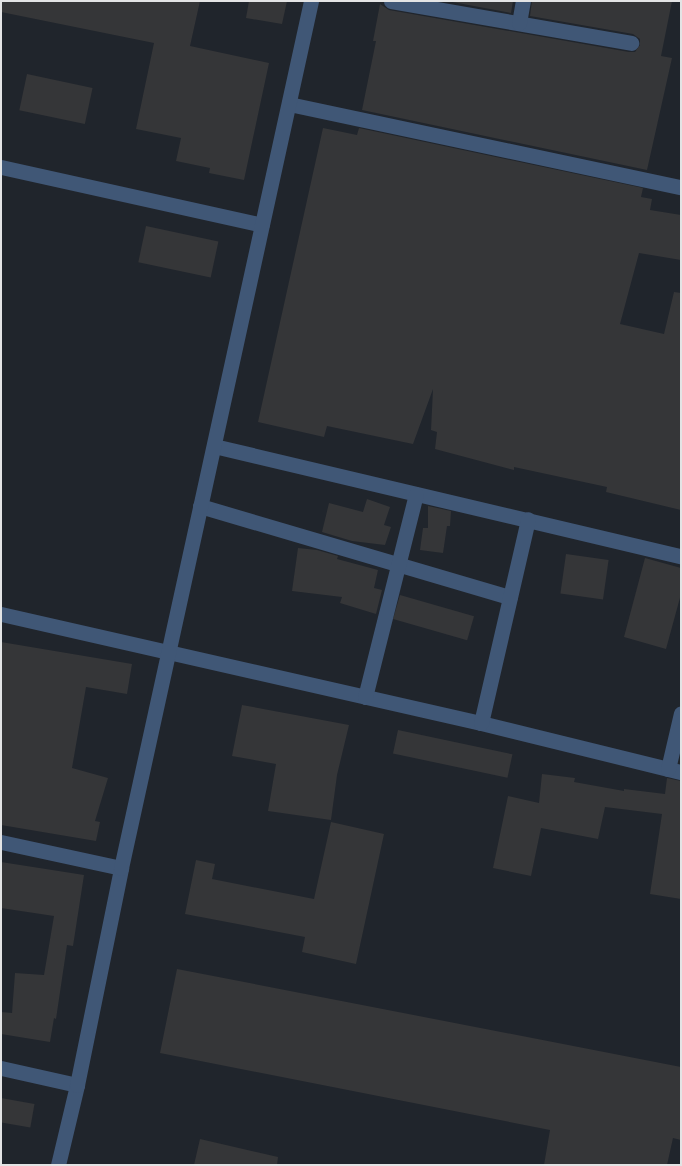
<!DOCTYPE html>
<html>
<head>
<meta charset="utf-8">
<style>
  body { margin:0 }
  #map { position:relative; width:682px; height:1166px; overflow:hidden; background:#1d1e20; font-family:"Space Grotesk",sans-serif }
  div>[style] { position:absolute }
  .built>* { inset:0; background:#20252c; transform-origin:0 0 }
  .building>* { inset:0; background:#353638; transform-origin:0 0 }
  .minor>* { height:15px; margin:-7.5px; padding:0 7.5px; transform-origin:7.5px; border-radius:7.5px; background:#405776 }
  span { translate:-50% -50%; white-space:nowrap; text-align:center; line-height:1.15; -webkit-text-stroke:4.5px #141517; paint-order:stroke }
  .frame { position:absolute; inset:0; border:2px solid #e3e4e5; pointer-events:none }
</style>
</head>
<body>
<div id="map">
  <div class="built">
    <i style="left:1px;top:1px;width:680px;height:1164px"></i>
  </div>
  <div class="building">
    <i style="clip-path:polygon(1px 1px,200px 1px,190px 46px,269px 63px,244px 180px,209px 173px,210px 168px,176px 161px,181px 138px,136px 129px,154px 43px,1px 12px)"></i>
    <i style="clip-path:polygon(249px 1px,287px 1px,282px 24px,246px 18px)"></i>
    <i style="clip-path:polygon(447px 1px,513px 1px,511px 13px)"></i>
    <i style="clip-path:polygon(532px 1px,672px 1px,661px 56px,672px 58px,647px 170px,362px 110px,376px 41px,373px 41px,380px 4px,389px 10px,629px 52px,635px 52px,640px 45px,640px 39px,633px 34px,530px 16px)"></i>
    <i style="left:27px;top:74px;width:67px;height:37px;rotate:12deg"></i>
    <i style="clip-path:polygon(323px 128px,357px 135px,359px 128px,643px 188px,641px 197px,652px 199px,650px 210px,681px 215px,681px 260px,639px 253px,620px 324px,664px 334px,674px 292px,681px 293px,681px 510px,606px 492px,607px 487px,514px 467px,514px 470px,435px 449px,437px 432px,431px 430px,433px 389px,413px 444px,327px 426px,324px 437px,258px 422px)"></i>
    <i style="left:146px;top:226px;width:74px;height:37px;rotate:12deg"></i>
    <i style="clip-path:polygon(367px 499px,390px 507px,384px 525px,391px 527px,385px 545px,352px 541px,322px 532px,329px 503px,363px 512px)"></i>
    <i style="clip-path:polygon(428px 506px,451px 511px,450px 526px,447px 526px,443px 553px,420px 550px,423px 528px,428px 528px)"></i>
    <i style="clip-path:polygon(298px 548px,317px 550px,338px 556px,337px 559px,378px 570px,374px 588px,382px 590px,376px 614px,340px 603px,342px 597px,292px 591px)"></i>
    <i style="left:566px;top:554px;width:43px;height:40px;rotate:8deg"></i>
    <i style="clip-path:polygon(645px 558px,681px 568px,681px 594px,666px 649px,624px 637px)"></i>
    <i style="left:400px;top:595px;width:77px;height:25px;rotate:16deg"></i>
    <i style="clip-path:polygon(1px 642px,132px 664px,127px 694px,86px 687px,72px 768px,108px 778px,95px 821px,100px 822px,96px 841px,1px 825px)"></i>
    <i style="clip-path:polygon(242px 705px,349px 725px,337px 775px,331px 820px,268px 811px,276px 764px,232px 756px)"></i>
    <i style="left:398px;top:730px;width:117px;height:24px;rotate:12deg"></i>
    <i style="clip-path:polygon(542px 774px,575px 778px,574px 782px,624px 791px,624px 789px,665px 794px,667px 778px,681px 781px,681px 899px,650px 894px,662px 814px,605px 807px,598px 839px,541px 828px,531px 876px,493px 868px,508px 796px,539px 803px)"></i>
    <i style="clip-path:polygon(331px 822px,384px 834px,356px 964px,302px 952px,305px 937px,185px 914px,196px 860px,215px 864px,212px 879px,314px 899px)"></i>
    <i style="clip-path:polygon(1px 862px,84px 875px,73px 946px,67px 945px,56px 1019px,54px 1018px,50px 1042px,1px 1034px,1px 1012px,12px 1013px,15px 973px,44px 975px,54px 916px,1px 908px)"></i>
    <i style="clip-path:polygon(177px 969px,681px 1067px,681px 1140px,673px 1138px,667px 1165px,544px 1165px,550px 1130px,160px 1053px)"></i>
    <i style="left:1px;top:1098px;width:34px;height:24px;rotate:10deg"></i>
    <i style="clip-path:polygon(200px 1139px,278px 1157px,277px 1165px,194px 1165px)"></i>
  </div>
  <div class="minor">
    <i style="left:391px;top:1px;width:244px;rotate:9.9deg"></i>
    <i style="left:519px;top:23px;width:22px;rotate:-80deg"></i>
    <i style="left:289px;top:104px;width:401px;rotate:12deg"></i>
    <i style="left:1px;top:167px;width:267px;rotate:12.5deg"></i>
    <i style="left:214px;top:446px;width:480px;rotate:13.3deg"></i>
    <i style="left:200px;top:506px;width:323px;rotate:16.4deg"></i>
    <i style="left:1px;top:614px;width:492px;rotate:12.8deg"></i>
    <i style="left:481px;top:723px;width:206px;rotate:13.8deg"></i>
    <i style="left:365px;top:697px;width:209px;rotate:-75.9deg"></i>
    <i style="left:481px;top:723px;width:209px;rotate:-77deg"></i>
    <i style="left:668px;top:769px;width:57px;rotate:-76.9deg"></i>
    <i style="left:1px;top:842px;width:123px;rotate:12.2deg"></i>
    <i style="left:1px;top:1068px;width:78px;rotate:12.6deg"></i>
    <i style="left:58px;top:1165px;width:82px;rotate:-76.6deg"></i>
    <i style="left:77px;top:1085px;width:221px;rotate:-78.5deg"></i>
    <i style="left:121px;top:868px;width:888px;rotate:-77.64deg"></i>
  </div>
  <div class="frame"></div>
</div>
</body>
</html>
